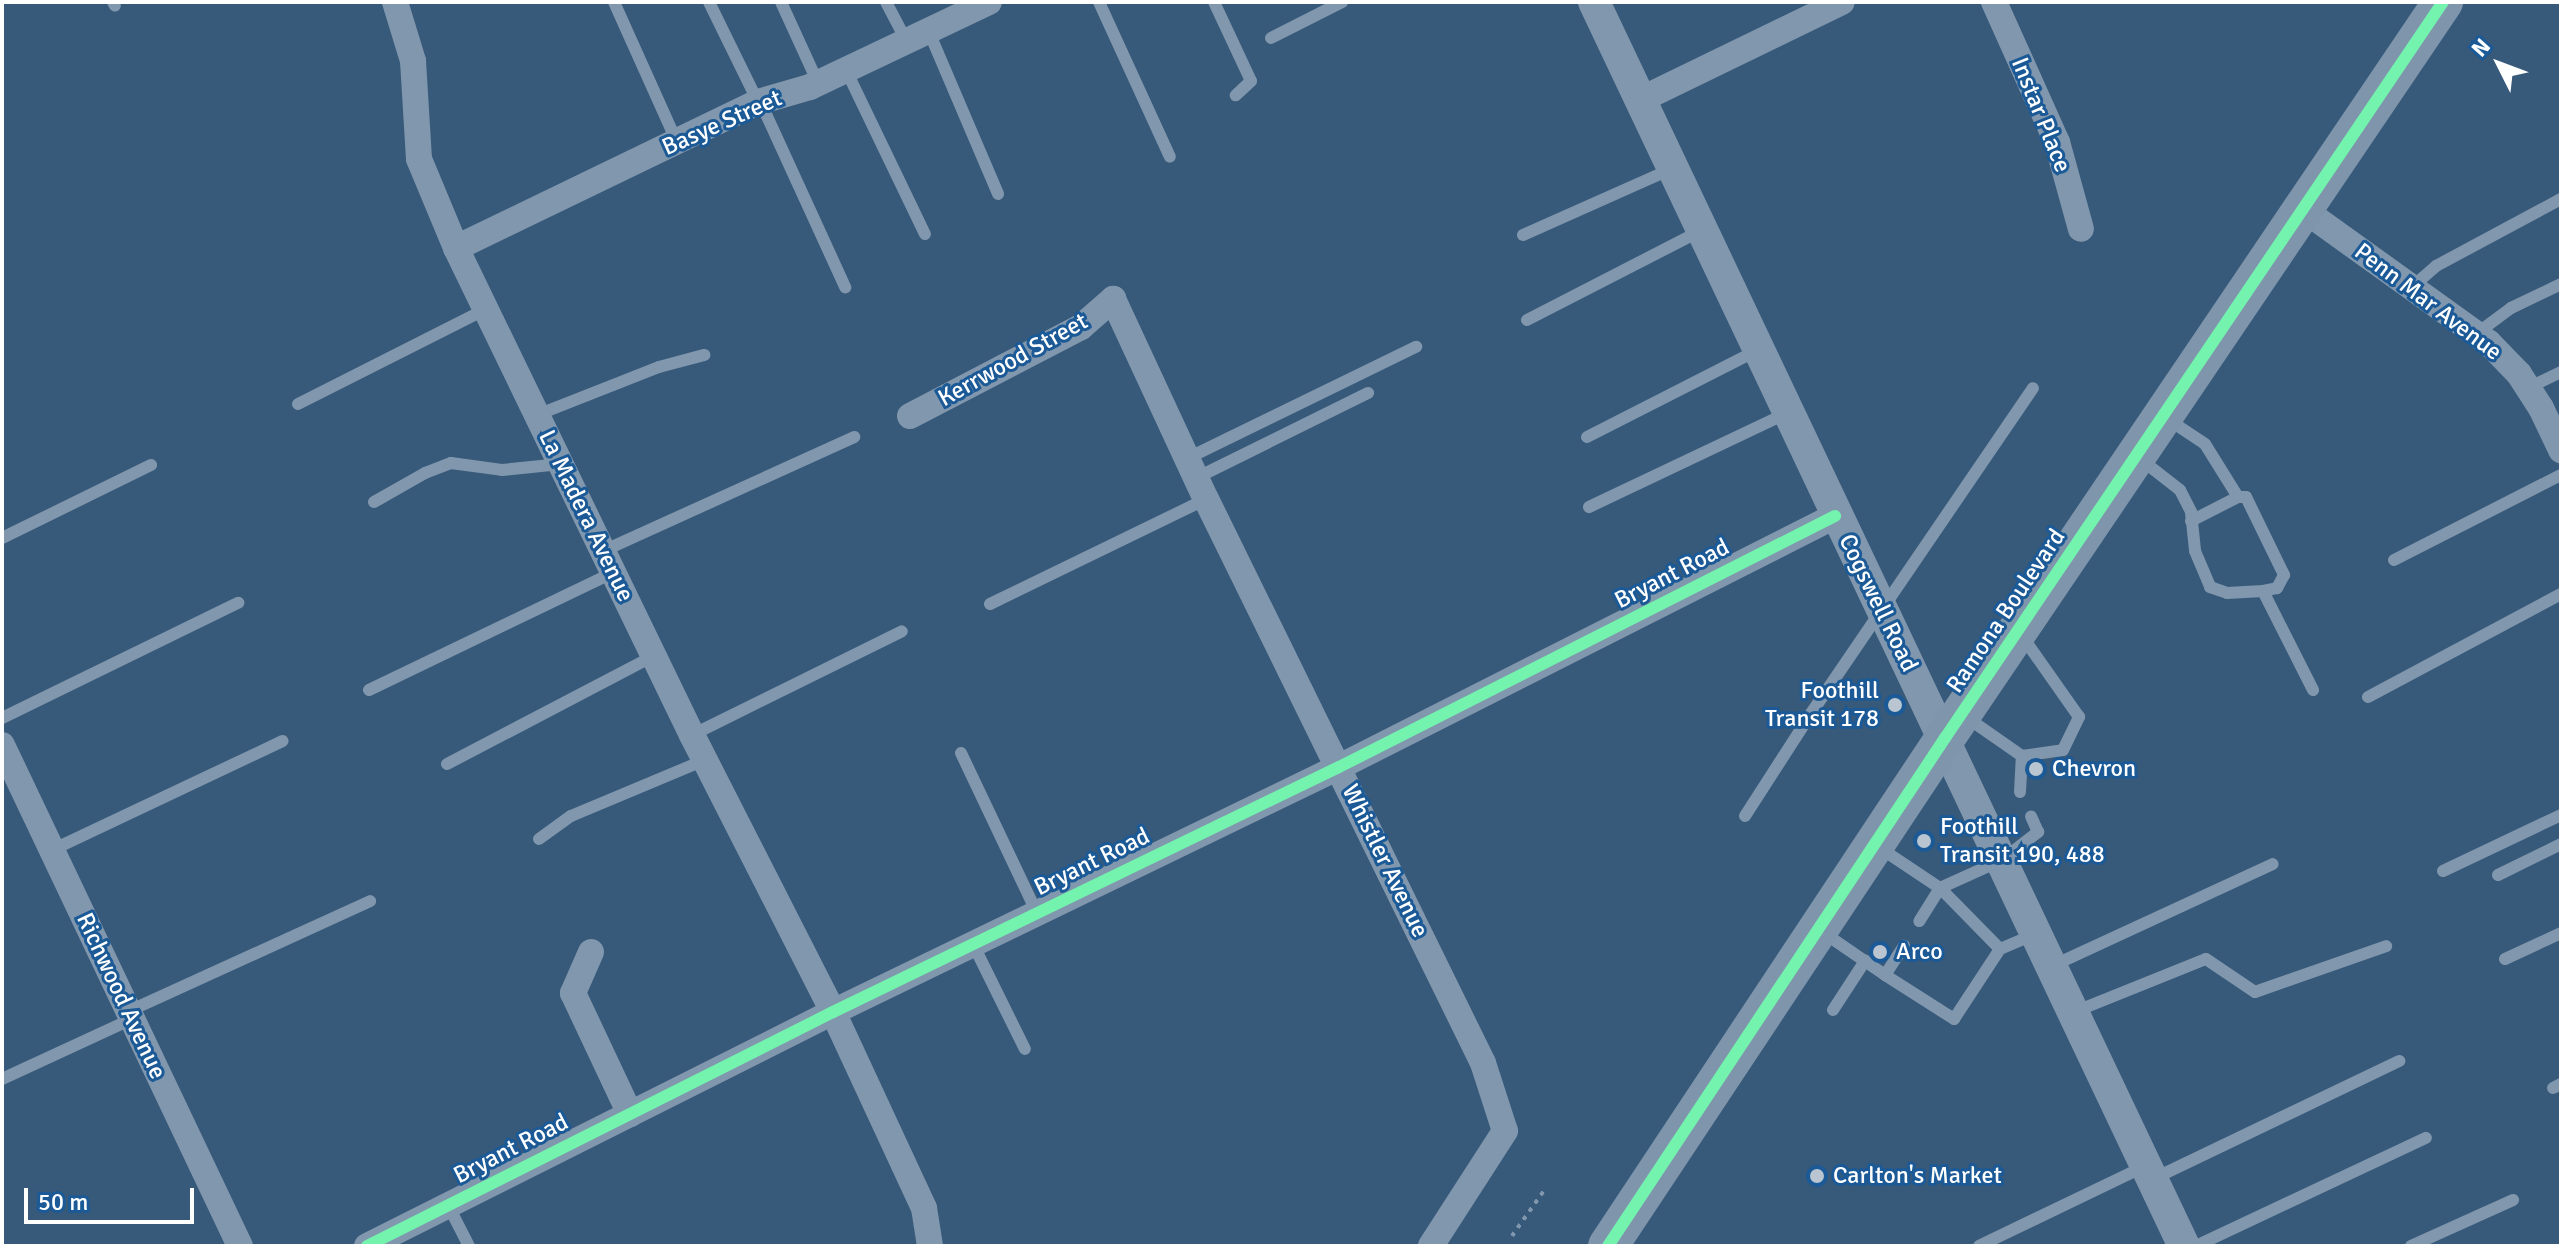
<!DOCTYPE html>
<html>
<head>
<meta charset="utf-8">
<style>
  body { margin:0 }
  #map { position:relative; width:2563px; height:1248px; overflow:hidden; background:#37597a; font-family:Signika,sans-serif }
  div>[style] { position:absolute }
  .path>* { height:4px; margin-top:-2px; transform-origin:0; background:repeating-linear-gradient(90deg,#8097ad 0 4px,transparent 0 10px) }
  .service>* { height:12px; margin:-6px; padding:0 6px; transform-origin:6px; border-radius:6px; background:#8097ad }
  .minor>* { height:26px; margin:-13px; padding:0 13px; transform-origin:13px; border-radius:13px; background:#8097ad }
  .tertiary>* { height:32px; margin:-16px; padding:0 16px; transform-origin:16px; border-radius:16px; background:#8097ad }
  .primary>* { height:40px; margin:-20px; padding:0 20px; transform-origin:20px; border-radius:20px; background:#7e95ab }
  .cycleway>* { height:12px; margin:-6px; padding:0 6px; transform-origin:6px; border-radius:6px; background:#73f3ae }
  .dots>* { width:22px; height:22px; translate:-50% -50%; box-sizing:border-box; border:4px solid #1b5a96; border-radius:50% }
  span { translate:-50% -50%; white-space:nowrap; text-align:center; line-height:1.15; -webkit-text-stroke:6px #1b5a96; paint-order:stroke }
  .street-label { font-size:24px; color:#fff }
  .poi-label { font-size:24px; color:#fff }
  .right { translate:-100% -50%; text-align:right }
  .left { translate:0 -50%; text-align:left }
  .frame { position:absolute; inset:0; border:4px solid #fff; pointer-events:none }
  .north { position:absolute; left:2459px; top:24px; width:80px; height:80px; -webkit-text-stroke:6px #1b5a96; paint-order:stroke; rotate:312deg; font-size:22px; font-weight:700; line-height:32px; text-align:center; color:#fff }
  .north::after { content:''; display:block; margin:auto; width:28px; height:36px; background:#fff; clip-path:polygon(50% 0,100% 100%,50% 72%,0 100%) }
  .scale { position:absolute; left:24px; top:1188px; width:170px; height:36px; box-sizing:border-box; border:4px solid #fff; border-top:0; padding-left:10px; font-size:24px; line-height:28px; white-space:nowrap; color:#fff; -webkit-text-stroke:6px #1b5a96; paint-order:stroke }
</style>
</head>
<body>
<div id="map">
  <div class="path">
    <i style="left:1512px;top:1236px;width:57px;rotate:-54.9deg"></i>
  </div>
  <div class="service">
    <i style="left:113px;top:2px;width:4px;rotate:63deg"></i>
    <i style="left:614px;top:2px;width:154px;rotate:65.8deg"></i>
    <i style="left:709px;top:2px;width:111px;rotate:63.9deg"></i>
    <i style="left:781px;top:2px;width:89px;rotate:65.4deg"></i>
    <i style="left:886px;top:2px;width:45px;rotate:62.3deg"></i>
    <i style="left:1099px;top:2px;width:170px;rotate:65.4deg"></i>
    <i style="left:1214px;top:2px;width:87px;rotate:64.9deg"></i>
    <i style="left:1251px;top:81px;width:21px;rotate:137deg"></i>
    <i style="left:929px;top:32px;width:176px;rotate:66.9deg"></i>
    <i style="left:1271px;top:38px;width:80px;rotate:-26.9deg"></i>
    <i style="left:846px;top:70px;width:182px;rotate:64.3deg"></i>
    <i style="left:760px;top:101px;width:205px;rotate:65.4deg"></i>
    <i style="left:1523px;top:235px;width:162px;rotate:-24deg"></i>
    <i style="left:2412px;top:287px;width:32px;rotate:-41deg"></i>
    <i style="left:2436px;top:266px;width:142px;rotate:-28.2deg"></i>
    <i style="left:1527px;top:320px;width:195px;rotate:-27.2deg"></i>
    <i style="left:2476px;top:334px;width:44px;rotate:-36.6deg"></i>
    <i style="left:2511px;top:308px;width:55px;rotate:-25.6deg"></i>
    <i style="left:2528px;top:388px;width:37px;rotate:-26deg"></i>
    <i style="left:298px;top:404px;width:211px;rotate:-26.8deg"></i>
    <i style="left:537px;top:415px;width:131px;rotate:-21.5deg"></i>
    <i style="left:659px;top:367px;width:47px;rotate:-14.9deg"></i>
    <i style="left:2166px;top:418px;width:47px;rotate:33.7deg"></i>
    <i style="left:2205px;top:444px;width:62px;rotate:58.1deg"></i>
    <i style="left:1587px;top:437px;width:192px;rotate:-27deg"></i>
    <i style="left:1188px;top:458px;width:254px;rotate:-26deg"></i>
    <i style="left:2139px;top:458px;width:52px;rotate:38deg"></i>
    <i style="left:2180px;top:490px;width:25px;rotate:63deg"></i>
    <i style="left:2191px;top:512px;width:39px;rotate:84deg"></i>
    <i style="left:2195px;top:551px;width:39px;rotate:67deg"></i>
    <i style="left:2210px;top:587px;width:18px;rotate:19deg"></i>
    <i style="left:2227px;top:593px;width:36px;rotate:-3deg"></i>
    <i style="left:2263px;top:591px;width:111px;rotate:63.2deg"></i>
    <i style="left:1196px;top:478px;width:192px;rotate:-26.3deg"></i>
    <i style="left:374px;top:502px;width:59px;rotate:-29.6deg"></i>
    <i style="left:425px;top:473px;width:28px;rotate:-21deg"></i>
    <i style="left:451px;top:463px;width:51px;rotate:7.8deg"></i>
    <i style="left:502px;top:470px;width:59px;rotate:-5.8deg"></i>
    <i style="left:1589px;top:507px;width:219px;rotate:-25.4deg"></i>
    <i style="left:2191px;top:521px;width:53px;rotate:-27.1deg"></i>
    <i style="left:2238px;top:497px;width:8px"></i>
    <i style="left:2246px;top:497px;width:87px;rotate:64deg"></i>
    <i style="left:2284px;top:575px;width:15px;rotate:118deg"></i>
    <i style="left:2277px;top:588px;width:14px;rotate:168deg"></i>
    <i style="left:2px;top:538px;width:166px;rotate:-26.1deg"></i>
    <i style="left:603px;top:551px;width:276px;rotate:-24.4deg"></i>
    <i style="left:2394px;top:560px;width:187px;rotate:-27deg"></i>
    <i style="left:990px;top:604px;width:240px;rotate:-25.9deg"></i>
    <i style="left:369px;top:690px;width:272px;rotate:-25.7deg"></i>
    <i style="left:2368px;top:697px;width:219px;rotate:-28.1deg"></i>
    <i style="left:1966px;top:717px;width:68px;rotate:34.9deg"></i>
    <i style="left:2022px;top:756px;width:41px;rotate:-8.3deg"></i>
    <i style="left:2063px;top:750px;width:37px;rotate:-64deg"></i>
    <i style="left:2079px;top:717px;width:99px;rotate:-125.1deg"></i>
    <i style="left:2px;top:718px;width:263px;rotate:-26deg"></i>
    <i style="left:692px;top:735px;width:234px;rotate:-26.3deg"></i>
    <i style="left:961px;top:753px;width:177px;rotate:64.6deg"></i>
    <i style="left:447px;top:764px;width:233px;rotate:-27.6deg"></i>
    <i style="left:2020px;top:792px;width:36px;rotate:-87deg"></i>
    <i style="left:1745px;top:816px;width:124px;rotate:-57.2deg"></i>
    <i style="left:1812px;top:712px;width:392px;rotate:-55.7deg"></i>
    <i style="left:539px;top:839px;width:39px;rotate:-36deg"></i>
    <i style="left:571px;top:816px;width:145px;rotate:-22.7deg"></i>
    <i style="left:1880px;top:848px;width:72px;rotate:33.7deg"></i>
    <i style="left:1940px;top:888px;width:39px;rotate:122deg"></i>
    <i style="left:52px;top:850px;width:255px;rotate:-25.3deg"></i>
    <i style="left:2443px;top:871px;width:131px;rotate:-25.4deg"></i>
    <i style="left:2498px;top:875px;width:70px;rotate:-26.2deg"></i>
    <i style="left:1821px;top:931px;width:78px;rotate:34.5deg"></i>
    <i style="left:1885px;top:975px;width:35px;rotate:-57deg"></i>
    <i style="left:973px;top:944px;width:117px;rotate:63.7deg"></i>
    <i style="left:2000px;top:949px;width:86px;rotate:-134.5deg"></i>
    <i style="left:1940px;top:888px;width:68px;rotate:-24.3deg"></i>
    <i style="left:2002px;top:860px;width:46px;rotate:-37.9deg"></i>
    <i style="left:2038px;top:832px;width:17px;rotate:-114deg"></i>
    <i style="left:2505px;top:959px;width:62px;rotate:-24.9deg"></i>
    <i style="left:2052px;top:966px;width:243px;rotate:-24.8deg"></i>
    <i style="left:1885px;top:975px;width:82px;rotate:32.5deg"></i>
    <i style="left:1954px;top:1019px;width:84px;rotate:-56.7deg"></i>
    <i style="left:2000px;top:949px;width:39px;rotate:-23deg"></i>
    <i style="left:1833px;top:1010px;width:59px;rotate:-56.9deg"></i>
    <i style="left:129px;top:1011px;width:265px;rotate:-24.5deg"></i>
    <i style="left:2074px;top:1012px;width:142px;rotate:-21.9deg"></i>
    <i style="left:2206px;top:959px;width:59px;rotate:34deg"></i>
    <i style="left:2255px;top:992px;width:139px;rotate:-19.3deg"></i>
    <i style="left:2px;top:1079px;width:143px;rotate:-24.8deg"></i>
    <i style="left:2553px;top:1088px;width:9px;rotate:-27deg"></i>
    <i style="left:2155px;top:1178px;width:271px;rotate:-25.6deg"></i>
    <i style="left:448px;top:1205px;width:46px;rotate:62.9deg"></i>
    <i style="left:1979px;top:1246px;width:182px;rotate:-25.7deg"></i>
    <i style="left:2196px;top:1246px;width:254px;rotate:-25.2deg"></i>
    <i style="left:2411px;top:1246px;width:112px;rotate:-24.3deg"></i>
  </div>
  <div class="minor">
    <i style="left:395px;top:2px;width:62px;rotate:73deg"></i>
    <i style="left:413px;top:61px;width:98px;rotate:86.5deg"></i>
    <i style="left:419px;top:159px;width:96px;rotate:67.4deg"></i>
    <i style="left:456px;top:248px;width:541px;rotate:64.15deg"></i>
    <i style="left:692px;top:735px;width:311px;rotate:63deg"></i>
    <i style="left:833px;top:1012px;width:216px;rotate:65.1deg"></i>
    <i style="left:924px;top:1208px;width:38px;rotate:81deg"></i>
    <i style="left:1994px;top:2px;width:154px;rotate:65.8deg"></i>
    <i style="left:2057px;top:142px;width:90px;rotate:74.6deg"></i>
    <i style="left:1642px;top:99px;width:222px;rotate:-25.9deg"></i>
    <i style="left:2304px;top:210px;width:228px;rotate:35.7deg"></i>
    <i style="left:2489px;top:343px;width:43px;rotate:45.9deg"></i>
    <i style="left:2519px;top:374px;width:40px;rotate:57.1deg"></i>
    <i style="left:2541px;top:408px;width:47px;rotate:64.5deg"></i>
    <i style="left:456px;top:248px;width:335px;rotate:-25.8deg"></i>
    <i style="left:758px;top:102px;width:54px;rotate:-16.1deg"></i>
    <i style="left:810px;top:87px;width:198px;rotate:-25.4deg"></i>
    <i style="left:910px;top:416px;width:193px;rotate:-27.5deg"></i>
    <i style="left:1081px;top:327px;width:43px;rotate:-41.2deg"></i>
    <i style="left:1113px;top:299px;width:221px;rotate:65.1deg"></i>
    <i style="left:1206px;top:499px;width:628px;rotate:63.84deg"></i>
    <i style="left:1483px;top:1063px;width:71px;rotate:72.1deg"></i>
    <i style="left:1505px;top:1131px;width:137px;rotate:122.8deg"></i>
    <i style="left:2px;top:745px;width:555px;rotate:64.59deg"></i>
    <i style="left:591px;top:952px;width:45px;rotate:113.7deg"></i>
    <i style="left:573px;top:993px;width:134px;rotate:64.8deg"></i>
    <i style="left:367px;top:1246px;width:521px;rotate:-26.66deg"></i>
    <i style="left:833px;top:1012px;width:562px;rotate:-25.84deg"></i>
    <i style="left:1339px;top:767px;width:556px;rotate:-26.84deg"></i>
  </div>
  <div class="tertiary">
    <i style="left:1594px;top:2px;width:1377px;rotate:64.63deg"></i>
  </div>
  <div class="primary">
    <i style="left:1608px;top:1246px;width:610px;rotate:-56.44deg"></i>
    <i style="left:1945px;top:738px;width:889px;rotate:-55.92deg"></i>
  </div>
  <div class="cycleway">
    <i style="left:367px;top:1246px;width:521px;rotate:-26.66deg"></i>
    <i style="left:833px;top:1012px;width:562px;rotate:-25.84deg"></i>
    <i style="left:1339px;top:767px;width:556px;rotate:-26.84deg"></i>
    <i style="left:1608px;top:1246px;width:610px;rotate:-56.44deg"></i>
    <i style="left:1945px;top:738px;width:889px;rotate:-55.92deg"></i>
  </div>
  <div class="dots">
    <i style="left:1895px;top:705px;background:#b9c5d0"></i>
    <i style="left:2036px;top:769px;background:#b9c5d0"></i>
    <i style="left:1924px;top:841px;background:#b9c5d0"></i>
    <i style="left:1880px;top:952px;background:#b9c5d0"></i>
    <i style="left:1817px;top:1176px;background:#b9c5d0"></i>
  </div>
  <div class="street-label">
    <span style="left:2041px;top:115px;rotate:68deg">Instar Place</span>
    <span style="left:722px;top:123px;rotate:-24deg">Basye Street</span>
    <span style="left:2428px;top:302px;rotate:37deg">Penn Mar Avenue</span>
    <span style="left:1013px;top:360px;rotate:-29deg">Kerrwood Street</span>
    <span style="left:586px;top:516px;rotate:64deg">La Madera Avenue</span>
    <span style="left:1672px;top:574px;rotate:-27deg">Bryant Road</span>
    <span style="left:1878px;top:603px;rotate:64deg">Cogswell Road</span>
    <span style="left:2006px;top:611px;rotate:-56deg">Ramona Boulevard</span>
    <span style="left:1385px;top:861px;rotate:64deg">Whistler Avenue</span>
    <span style="left:1092px;top:862px;rotate:-26deg">Bryant Road</span>
    <span style="left:121px;top:996px;rotate:65deg">Richwood Avenue</span>
    <span style="left:511px;top:1149px;rotate:-27deg">Bryant Road</span>
  </div>
  <div class="poi-label">
    <span class="right" style="left:1879px;top:705px">Foothill<br>Transit 178</span>
    <span class="left" style="left:2052px;top:769px">Chevron</span>
    <span class="left" style="left:1940px;top:841px">Foothill<br>Transit 190, 488</span>
    <span class="left" style="left:1896px;top:952px">Arco</span>
    <span class="left" style="left:1833px;top:1176px">Carlton's Market</span>
  </div>
  <div class="frame"></div>
  <div class="north">N</div>
  <div class="scale">50 m</div>
</div>
</body>
</html>
